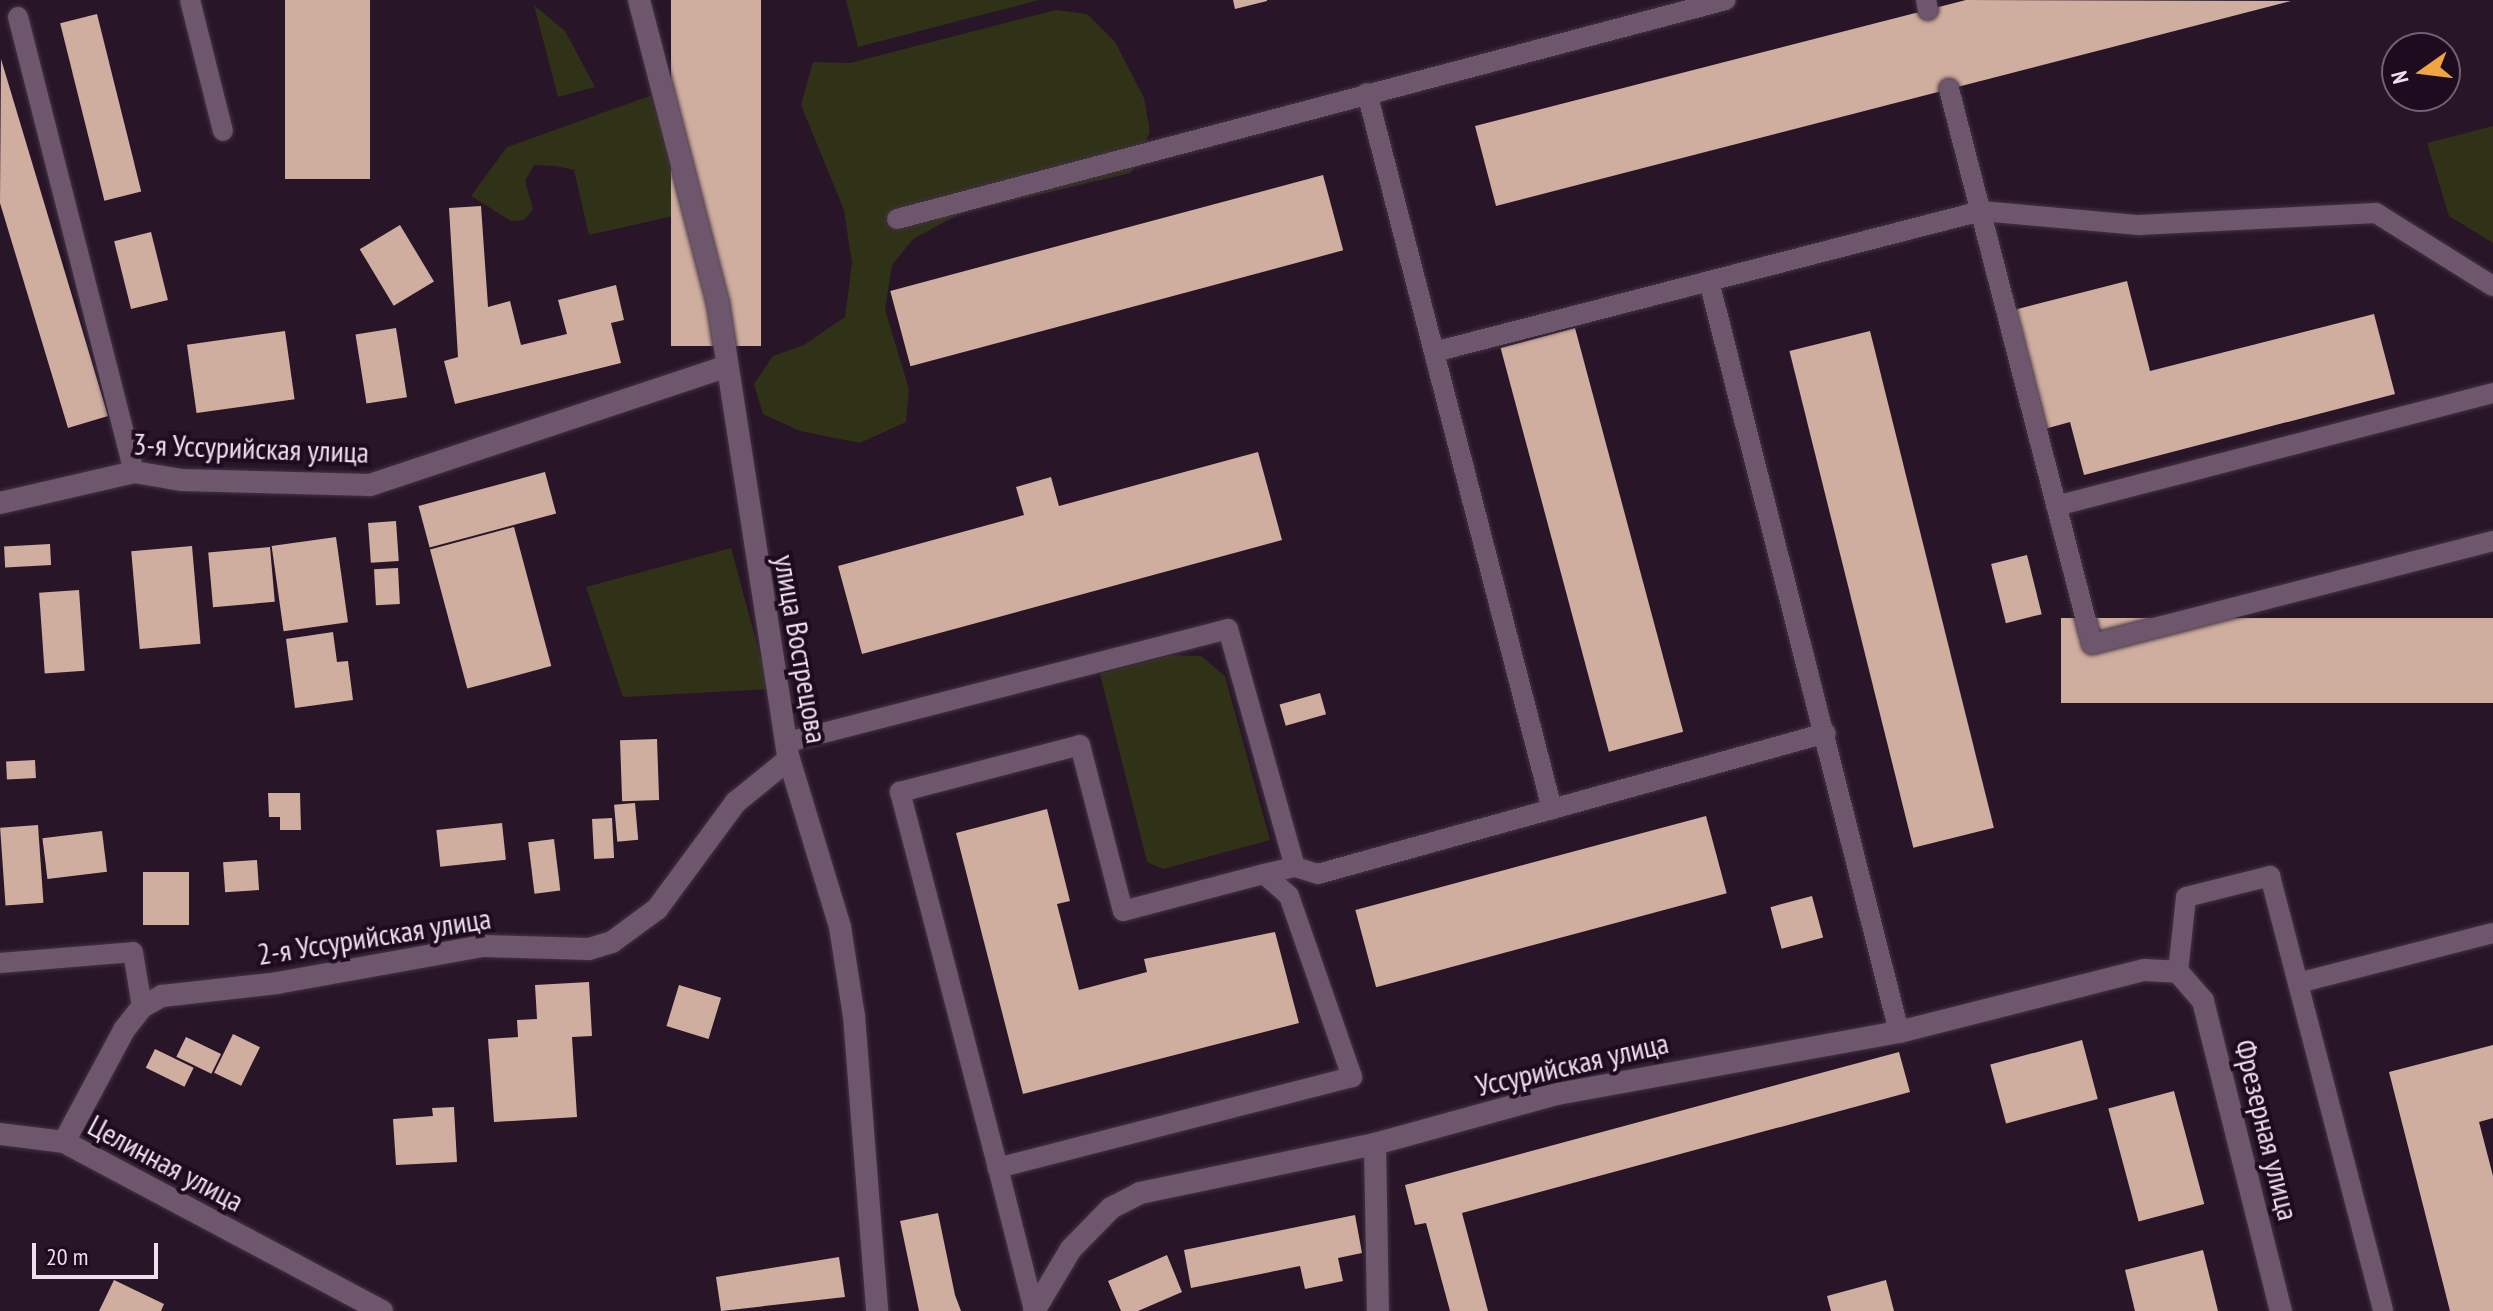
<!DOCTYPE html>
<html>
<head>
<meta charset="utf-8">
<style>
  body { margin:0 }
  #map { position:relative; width:2493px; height:1311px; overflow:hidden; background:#281528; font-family:"PT Sans Narrow",sans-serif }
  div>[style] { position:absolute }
  .green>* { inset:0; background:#303217 }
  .building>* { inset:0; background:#d0ae9f; transform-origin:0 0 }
  .roads { filter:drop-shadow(0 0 2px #413341) drop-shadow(0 0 2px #413341) }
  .service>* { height:20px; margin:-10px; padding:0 10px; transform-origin:10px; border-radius:10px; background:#6e566d }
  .minor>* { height:22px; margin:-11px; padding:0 11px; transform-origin:11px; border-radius:11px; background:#6e566d }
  span { translate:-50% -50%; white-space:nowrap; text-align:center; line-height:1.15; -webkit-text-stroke:8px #1e0b1f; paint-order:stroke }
  .street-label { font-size:30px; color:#eddfec }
  .north { position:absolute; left:2381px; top:32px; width:80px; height:80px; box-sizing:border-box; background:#1e0b1f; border:2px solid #716071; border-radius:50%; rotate:256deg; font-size:22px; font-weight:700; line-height:32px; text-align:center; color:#eddfec }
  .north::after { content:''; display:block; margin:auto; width:28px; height:36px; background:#f1a540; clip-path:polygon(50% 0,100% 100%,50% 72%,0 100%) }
  .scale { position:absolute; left:32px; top:1243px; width:126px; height:36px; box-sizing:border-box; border:4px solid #eddfec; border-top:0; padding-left:10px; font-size:24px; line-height:28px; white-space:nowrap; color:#eddfec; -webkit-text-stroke:6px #1e0b1f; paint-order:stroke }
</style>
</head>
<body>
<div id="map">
  <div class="green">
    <i style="clip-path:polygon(846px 0,1039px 0,858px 47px)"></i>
    <i style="clip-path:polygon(534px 5px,565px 31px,595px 87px,558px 97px)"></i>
    <i style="clip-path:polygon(1056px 10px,1087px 14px,1115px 42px,1144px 98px,1150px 132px,1131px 173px,963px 212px,913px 239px,892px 265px,885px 310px,909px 389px,906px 422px,860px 443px,800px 431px,763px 414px,754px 384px,773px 356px,804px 345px,845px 317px,852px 263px,844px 210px,801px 105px,813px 62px,850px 63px)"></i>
    <i style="clip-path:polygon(655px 94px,682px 214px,589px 235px,574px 170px,556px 166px,534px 165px,525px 181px,533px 209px,524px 220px,511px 221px,471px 196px,507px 147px)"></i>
    <i style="clip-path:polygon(2493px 126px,2493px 243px,2449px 216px,2427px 143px)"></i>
    <i style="clip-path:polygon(731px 548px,769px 689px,623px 697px,586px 587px)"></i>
    <i style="clip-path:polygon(1171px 655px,1201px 656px,1225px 676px,1270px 840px,1163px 869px,1147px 862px,1100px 674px)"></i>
  </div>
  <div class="building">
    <i style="left:285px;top:0;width:85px;height:179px"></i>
    <i style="left:671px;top:0;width:90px;height:346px"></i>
    <i style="clip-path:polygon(1233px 0,1267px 0,1267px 1px,1235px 9px)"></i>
    <i style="clip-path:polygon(1966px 0,2291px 1px,1496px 206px,1475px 126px)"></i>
    <i style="left:97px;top:14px;width:183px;height:38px;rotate:76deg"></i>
    <i style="clip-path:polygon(1px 59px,108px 416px,68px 428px,0 203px)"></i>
    <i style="left:1323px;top:175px;width:78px;height:448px;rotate:75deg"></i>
    <i style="clip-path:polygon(481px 206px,488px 307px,510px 301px,521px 345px,567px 334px,558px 300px,616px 285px,624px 320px,611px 323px,621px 363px,455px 404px,444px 361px,458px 357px,449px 208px)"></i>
    <i style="left:400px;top:225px;width:66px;height:47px;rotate:59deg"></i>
    <i style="left:151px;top:232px;width:70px;height:38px;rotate:76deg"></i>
    <i style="clip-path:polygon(2127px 281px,2150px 371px,2374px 314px,2395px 394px,2084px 475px,2070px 422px,2041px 430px,2010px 311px)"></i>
    <i style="left:396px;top:328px;width:70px;height:41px;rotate:81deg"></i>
    <i style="left:1575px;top:328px;width:418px;height:77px;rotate:75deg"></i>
    <i style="left:285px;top:331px;width:69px;height:99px;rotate:82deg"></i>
    <i style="left:1870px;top:331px;width:512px;height:83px;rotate:76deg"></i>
    <i style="clip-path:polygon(1258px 452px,1282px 540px,862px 654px,838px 566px,1024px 515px,1016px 487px,1051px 477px,1059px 506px)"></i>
    <i style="left:545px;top:472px;width:43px;height:131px;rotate:75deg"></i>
    <i style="left:396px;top:521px;width:40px;height:28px;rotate:86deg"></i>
    <i style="left:514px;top:527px;width:144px;height:87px;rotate:75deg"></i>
    <i style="left:336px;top:537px;width:86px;height:65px;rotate:82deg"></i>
    <i style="left:50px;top:544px;width:21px;height:46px;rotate:87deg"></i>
    <i style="left:192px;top:546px;width:98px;height:61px;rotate:85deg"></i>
    <i style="left:270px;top:547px;width:55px;height:62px;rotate:85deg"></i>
    <i style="left:2027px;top:555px;width:61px;height:37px;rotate:76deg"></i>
    <i style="left:398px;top:568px;width:36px;height:24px;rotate:87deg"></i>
    <i style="left:79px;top:590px;width:81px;height:40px;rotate:86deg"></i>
    <i style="left:2493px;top:618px;width:85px;height:432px;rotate:90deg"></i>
    <i style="clip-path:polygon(333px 632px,337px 662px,348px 661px,353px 700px,295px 708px,286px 639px)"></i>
    <i style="left:1320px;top:693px;width:22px;height:42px;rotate:74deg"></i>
    <i style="left:657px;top:739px;width:61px;height:37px;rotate:88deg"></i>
    <i style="left:35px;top:760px;width:18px;height:29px;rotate:87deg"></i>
    <i style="clip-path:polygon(268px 793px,300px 793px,301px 830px,280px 830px,280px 817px,269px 817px)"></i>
    <i style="left:635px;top:803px;width:37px;height:21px;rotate:85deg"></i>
    <i style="clip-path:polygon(1047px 809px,1070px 901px,1057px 904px,1079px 990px,1147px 972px,1144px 959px,1275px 932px,1299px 1023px,1023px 1094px,956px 833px)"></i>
    <i style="left:1706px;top:816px;width:80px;height:363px;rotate:75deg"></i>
    <i style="left:612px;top:818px;width:40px;height:20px;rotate:87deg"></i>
    <i style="left:502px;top:823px;width:37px;height:66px;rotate:84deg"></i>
    <i style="left:38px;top:825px;width:78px;height:38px;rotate:86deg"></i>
    <i style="left:102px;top:831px;width:41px;height:60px;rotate:83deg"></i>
    <i style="left:554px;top:839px;width:52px;height:26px;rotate:83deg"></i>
    <i style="left:257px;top:860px;width:30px;height:34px;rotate:86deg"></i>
    <i style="left:143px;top:872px;width:46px;height:53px"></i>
    <i style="left:1812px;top:896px;width:43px;height:43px;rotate:75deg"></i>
    <i style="clip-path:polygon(589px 982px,592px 1036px,572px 1037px,577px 1117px,494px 1122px,488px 1039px,518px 1037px,517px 1020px,537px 1019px,535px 985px)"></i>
    <i style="left:679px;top:985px;width:44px;height:43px;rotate:17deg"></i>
    <i style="left:233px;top:1034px;width:30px;height:43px;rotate:26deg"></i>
    <i style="left:186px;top:1037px;width:39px;height:22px;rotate:26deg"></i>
    <i style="left:2082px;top:1040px;width:61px;height:95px;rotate:75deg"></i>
    <i style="clip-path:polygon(2493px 1045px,2493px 1118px,2479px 1122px,2493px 1176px,2493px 1311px,2450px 1311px,2389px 1072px)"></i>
    <i style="left:155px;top:1049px;width:43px;height:21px;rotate:26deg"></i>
    <i style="clip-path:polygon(1899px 1052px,1910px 1092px,1462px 1213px,1488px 1311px,1450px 1311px,1426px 1223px,1415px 1225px,1405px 1185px)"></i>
    <i style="left:2174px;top:1091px;width:117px;height:68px;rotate:75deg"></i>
    <i style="clip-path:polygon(454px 1107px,457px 1162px,396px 1165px,393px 1119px,433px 1116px,432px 1108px)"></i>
    <i style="clip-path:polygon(938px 1213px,955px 1295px,961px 1311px,919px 1311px,900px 1221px)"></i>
    <i style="clip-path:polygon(1355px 1215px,1362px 1253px,1338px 1258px,1343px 1281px,1305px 1289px,1300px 1266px,1191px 1288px,1184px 1250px)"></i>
    <i style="clip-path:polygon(2203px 1250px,2218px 1311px,2135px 1311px,2125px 1270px)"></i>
    <i style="clip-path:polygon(1167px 1255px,1182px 1292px,1138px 1311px,1121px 1311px,1108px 1281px)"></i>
    <i style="clip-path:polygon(839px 1257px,845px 1297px,721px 1311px,716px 1277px)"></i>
    <i style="clip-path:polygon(114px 1280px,164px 1304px,161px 1311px,99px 1311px)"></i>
    <i style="clip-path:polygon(1886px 1280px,1894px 1311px,1831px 1311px,1827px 1296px)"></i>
  </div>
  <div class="roads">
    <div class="service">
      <i style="left:190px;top:0;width:135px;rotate:75.9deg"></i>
      <i style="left:1926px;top:0;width:10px;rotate:79deg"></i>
      <i style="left:18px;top:17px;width:470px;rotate:75.7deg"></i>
      <i style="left:1949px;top:89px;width:573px;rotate:75.55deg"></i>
      <i style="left:2092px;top:644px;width:414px;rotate:-14.4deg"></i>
      <i style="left:1367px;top:93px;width:740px;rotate:75.51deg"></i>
      <i style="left:897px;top:219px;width:857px;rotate:-14.8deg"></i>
      <i style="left:1709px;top:281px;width:775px;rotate:75.8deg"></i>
      <i style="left:1434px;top:352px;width:565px;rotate:-14.45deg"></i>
      <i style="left:1981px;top:211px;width:159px;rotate:5.1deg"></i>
      <i style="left:2139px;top:225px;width:237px;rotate:-2.9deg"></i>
      <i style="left:2376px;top:213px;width:138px;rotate:32deg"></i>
      <i style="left:2056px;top:506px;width:451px;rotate:-14.5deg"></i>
      <i style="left:788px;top:742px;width:454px;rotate:-14.4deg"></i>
      <i style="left:1228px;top:629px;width:247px;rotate:74.3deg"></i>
      <i style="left:1295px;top:867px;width:24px;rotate:17deg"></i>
      <i style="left:1318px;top:874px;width:527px;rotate:-15.51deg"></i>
      <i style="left:1264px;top:874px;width:33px;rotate:41deg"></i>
      <i style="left:1289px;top:896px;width:192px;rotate:70.8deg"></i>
      <i style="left:1352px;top:1077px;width:366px;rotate:165.6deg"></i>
      <i style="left:998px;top:1168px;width:389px;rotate:-104.6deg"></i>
      <i style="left:900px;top:792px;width:186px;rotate:-14.6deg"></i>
      <i style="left:1080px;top:745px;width:171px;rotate:75.5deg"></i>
      <i style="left:1123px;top:911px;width:146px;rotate:-14.7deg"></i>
      <i style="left:1264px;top:874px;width:32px;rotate:-13deg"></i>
      <i style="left:0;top:963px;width:133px;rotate:-4.7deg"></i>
      <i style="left:133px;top:952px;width:56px;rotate:80.7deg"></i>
      <i style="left:2178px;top:972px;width:75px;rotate:-83.9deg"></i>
      <i style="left:2186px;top:897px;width:87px;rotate:-14deg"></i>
      <i style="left:2270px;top:876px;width:449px;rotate:75.4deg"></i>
      <i style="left:2298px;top:983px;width:201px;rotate:-14.4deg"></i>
      <i style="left:998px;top:1168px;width:146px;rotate:75.8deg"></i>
    </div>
    <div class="minor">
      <i style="left:639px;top:0;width:313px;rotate:75.4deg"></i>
      <i style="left:718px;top:303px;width:461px;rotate:81.2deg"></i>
      <i style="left:789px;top:759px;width:176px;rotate:73.1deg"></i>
      <i style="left:840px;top:927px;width:90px;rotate:81.1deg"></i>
      <i style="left:854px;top:1016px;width:296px;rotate:85.5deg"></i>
      <i style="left:0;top:503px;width:138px;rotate:-13deg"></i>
      <i style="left:134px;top:472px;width:49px;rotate:9.5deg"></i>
      <i style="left:182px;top:480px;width:188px;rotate:1.5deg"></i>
      <i style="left:370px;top:485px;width:374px;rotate:-18.4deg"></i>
      <i style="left:0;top:1134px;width:64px;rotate:7.1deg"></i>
      <i style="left:64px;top:1142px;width:360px;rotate:28deg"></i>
      <i style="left:64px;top:1142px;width:127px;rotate:-61.8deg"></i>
      <i style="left:124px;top:1030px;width:29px;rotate:-52deg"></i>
      <i style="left:142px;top:1007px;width:23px;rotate:-29deg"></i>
      <i style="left:162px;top:996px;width:116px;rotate:-6.4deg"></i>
      <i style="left:277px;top:983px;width:209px;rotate:-10.2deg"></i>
      <i style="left:483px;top:946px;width:106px;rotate:1.6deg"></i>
      <i style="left:589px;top:949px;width:24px;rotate:-17deg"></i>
      <i style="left:612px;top:942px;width:56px;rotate:-36.3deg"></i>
      <i style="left:657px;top:909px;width:133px;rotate:-53.6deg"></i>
      <i style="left:736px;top:802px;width:68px;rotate:-39.1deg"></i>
      <i style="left:1375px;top:1144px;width:167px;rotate:89deg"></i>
      <i style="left:1034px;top:1311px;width:72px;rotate:-59.2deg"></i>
      <i style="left:1071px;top:1249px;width:57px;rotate:-45.7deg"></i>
      <i style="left:1111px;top:1208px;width:33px;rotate:-27deg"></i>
      <i style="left:1140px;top:1193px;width:240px;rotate:-11.8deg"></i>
      <i style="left:1375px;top:1144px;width:189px;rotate:-15.4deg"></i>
      <i style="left:1557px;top:1094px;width:348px;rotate:-10.3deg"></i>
      <i style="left:1899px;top:1032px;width:253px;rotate:-14.2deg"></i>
      <i style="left:2144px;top:970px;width:34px;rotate:3deg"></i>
      <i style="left:2178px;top:972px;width:38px;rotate:49deg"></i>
      <i style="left:2203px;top:1001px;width:320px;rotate:75.9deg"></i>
    </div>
  </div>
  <div class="street-label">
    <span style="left:251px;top:448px;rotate:2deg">3-я Уссурийская улица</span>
    <span style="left:801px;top:649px;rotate:80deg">улица Вострецова</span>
    <span style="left:374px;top:936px;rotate:-9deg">2-я Уссурийская улица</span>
    <span style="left:1572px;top:1064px;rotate:-13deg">Уссурийская улица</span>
    <span style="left:2267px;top:1130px;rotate:76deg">Фрезерная улица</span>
    <span style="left:166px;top:1163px;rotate:28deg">Целинная улица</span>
  </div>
  <div class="north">N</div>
  <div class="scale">20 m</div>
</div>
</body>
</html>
